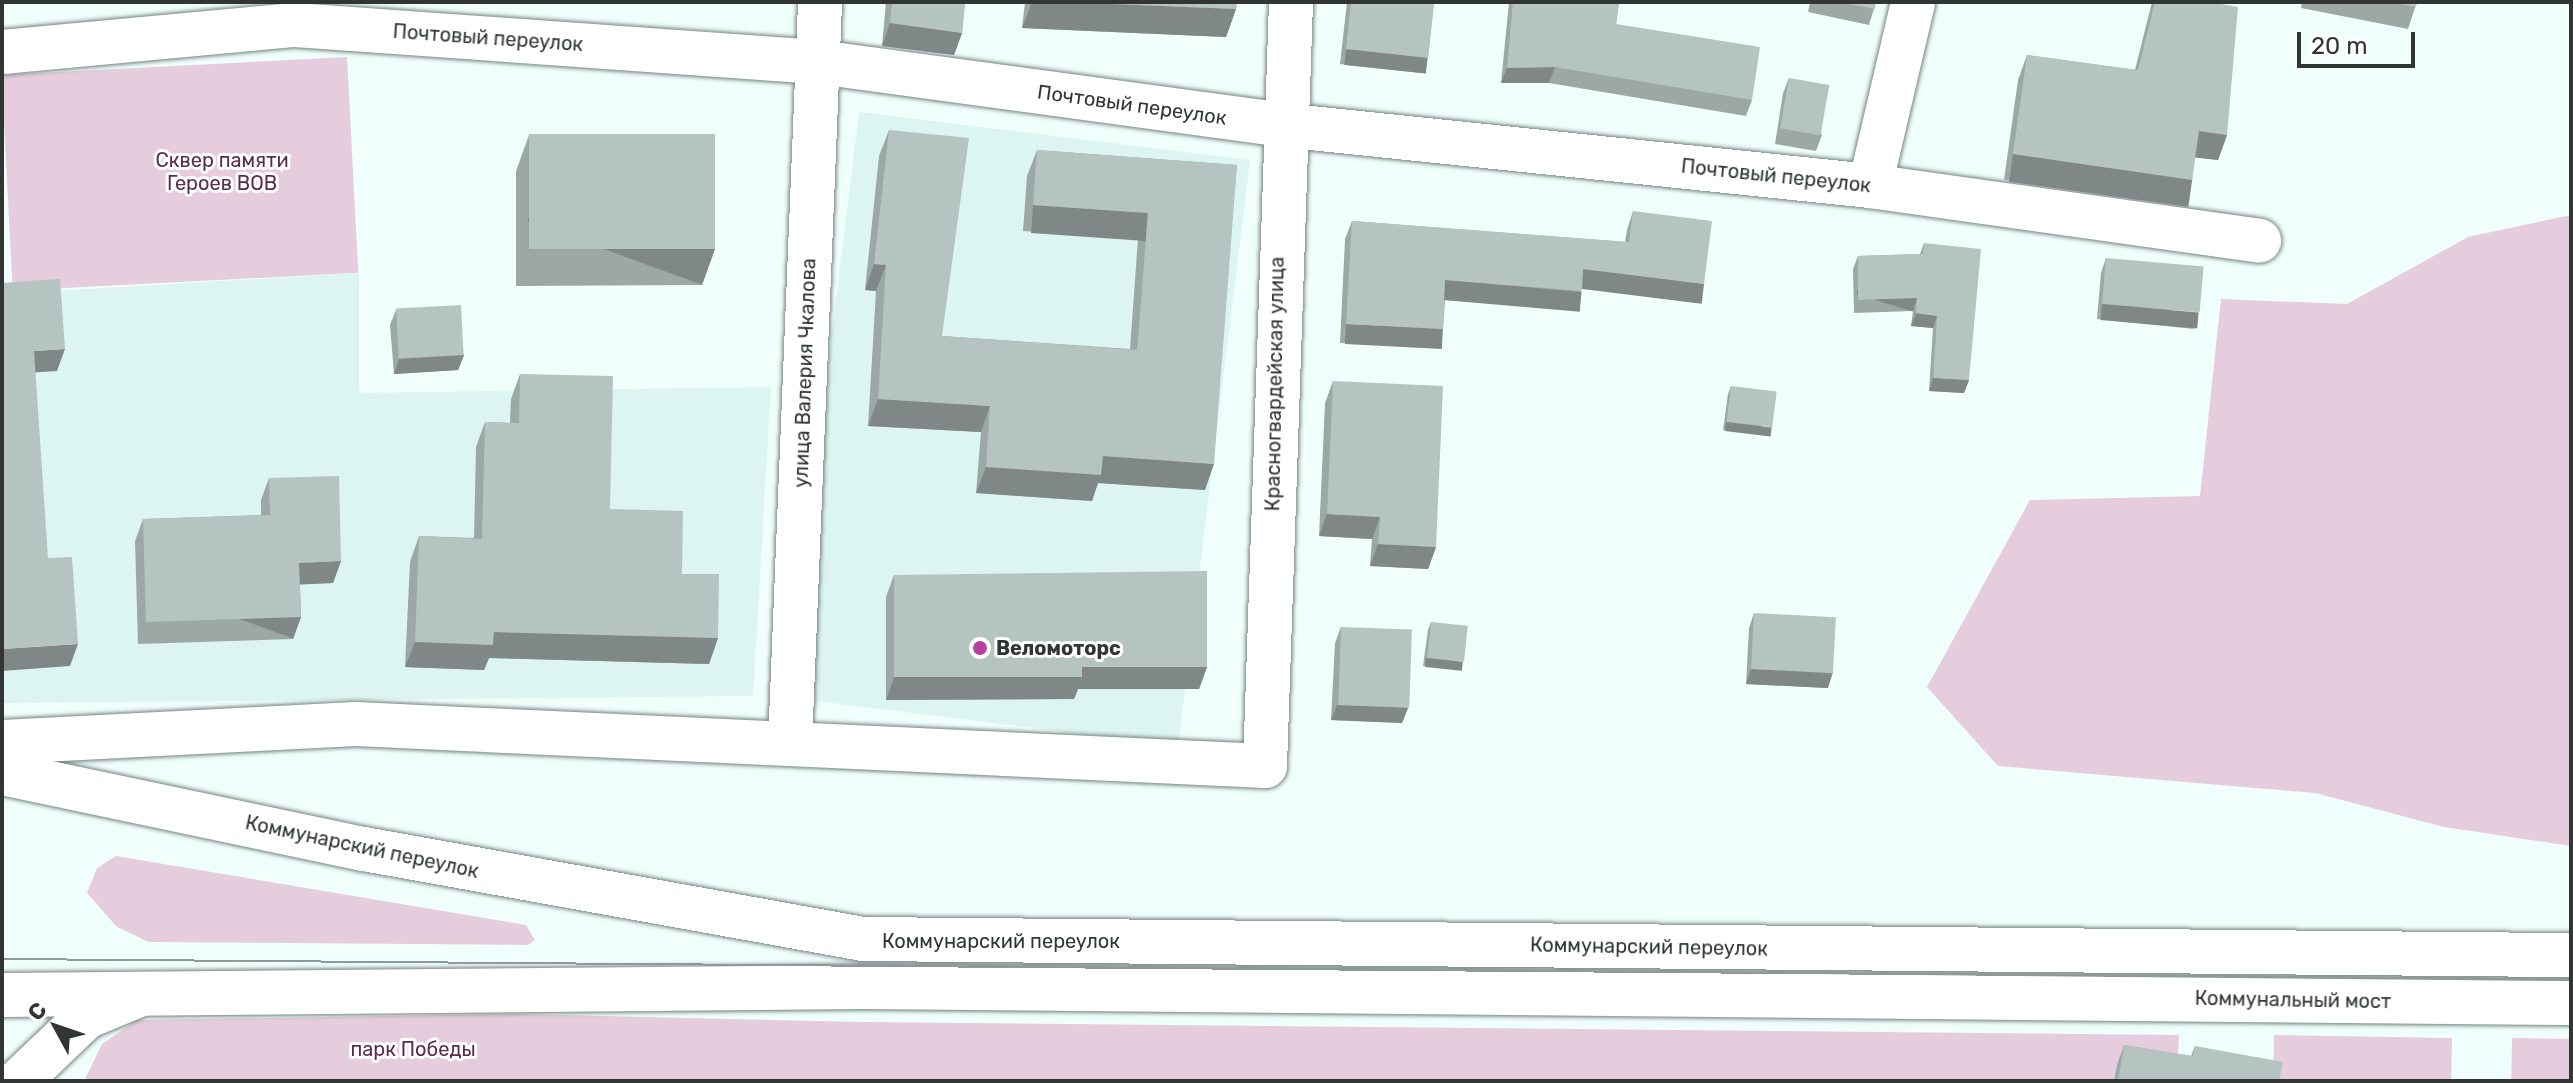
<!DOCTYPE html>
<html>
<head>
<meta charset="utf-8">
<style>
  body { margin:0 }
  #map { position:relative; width:2573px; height:1083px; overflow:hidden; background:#f0fffc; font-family:Rubik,sans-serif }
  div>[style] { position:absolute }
  .built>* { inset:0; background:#dcf5f1; transform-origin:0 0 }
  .green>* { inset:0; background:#e5cddd; transform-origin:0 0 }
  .roads { filter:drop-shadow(0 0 2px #778482) drop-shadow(0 0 2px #778482) }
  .minor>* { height:44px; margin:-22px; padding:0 22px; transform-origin:22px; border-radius:22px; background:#fff }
  .tertiary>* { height:44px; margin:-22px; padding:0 22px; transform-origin:22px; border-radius:22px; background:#fff }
  .primary>* { height:44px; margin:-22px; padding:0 22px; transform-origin:22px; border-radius:22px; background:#fff }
  .tram>* { height:2px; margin:-1px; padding:0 1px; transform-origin:1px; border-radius:1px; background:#8f9997 }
  .wall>* { inset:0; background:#9ca8a6 }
  .shaded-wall>* { inset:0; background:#7f8887; transform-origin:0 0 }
  .building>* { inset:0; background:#b5c3c1; transform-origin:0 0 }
  .dots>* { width:22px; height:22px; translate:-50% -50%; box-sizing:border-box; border:4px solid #fff; border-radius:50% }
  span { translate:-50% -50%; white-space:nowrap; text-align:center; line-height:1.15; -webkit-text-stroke:6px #fff; paint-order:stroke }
  .street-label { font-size:20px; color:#313635 }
  .park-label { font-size:20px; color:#592c4e }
  .poi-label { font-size:20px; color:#313635; font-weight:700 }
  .left { translate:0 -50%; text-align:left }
  .frame { position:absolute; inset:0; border:4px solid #313635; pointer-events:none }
  .north { position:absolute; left:16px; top:987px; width:80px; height:80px; -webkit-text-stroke:6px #fff; paint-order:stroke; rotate:310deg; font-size:22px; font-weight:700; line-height:32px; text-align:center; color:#313635 }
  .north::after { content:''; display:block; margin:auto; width:28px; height:36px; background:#313635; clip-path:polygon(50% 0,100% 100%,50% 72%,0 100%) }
  .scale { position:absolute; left:2297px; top:32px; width:118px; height:36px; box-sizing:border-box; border:4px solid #313635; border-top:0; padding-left:10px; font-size:24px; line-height:28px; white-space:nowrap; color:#313635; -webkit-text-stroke:6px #fff; paint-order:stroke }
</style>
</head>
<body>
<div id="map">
  <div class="built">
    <i style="left:859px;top:112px;width:394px;height:590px;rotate:7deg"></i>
    <i style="clip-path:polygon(359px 273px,359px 393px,771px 387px,753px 696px,2px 703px,2px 294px)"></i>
  </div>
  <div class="green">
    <i style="left:347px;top:57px;width:216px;height:346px;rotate:87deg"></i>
    <i style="clip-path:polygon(2571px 215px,2571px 846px,2444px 827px,2315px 793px,1998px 766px,1927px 687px,2030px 500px,2200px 496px,2221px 299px,2347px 304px,2468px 237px)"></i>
    <i style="clip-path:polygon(116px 856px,526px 925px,535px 940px,528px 945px,149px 942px,117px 927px,87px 893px,97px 868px)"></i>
    <i style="clip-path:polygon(513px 1014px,863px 1022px,2179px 1035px,2176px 1081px,84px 1081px,102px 1044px,137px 1020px)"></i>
    <i style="left:2274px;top:1035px;width:178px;height:46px;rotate:1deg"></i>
    <i style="left:2512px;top:1038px;width:59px;height:44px;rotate:1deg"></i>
  </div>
  <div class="roads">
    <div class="minor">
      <i style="left:2px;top:52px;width:294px;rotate:-5.3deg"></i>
      <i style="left:295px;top:25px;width:524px;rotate:4.05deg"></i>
      <i style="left:818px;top:62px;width:468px;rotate:7.7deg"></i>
      <i style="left:1282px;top:125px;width:591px;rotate:5.92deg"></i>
      <i style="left:1870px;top:186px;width:393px;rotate:8deg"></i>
      <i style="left:1870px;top:186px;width:189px;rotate:-76.8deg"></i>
      <i style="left:2px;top:742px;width:354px;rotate:-2.9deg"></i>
      <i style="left:356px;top:724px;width:910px;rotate:2.65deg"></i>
      <i style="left:1265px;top:766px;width:764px;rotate:-88.05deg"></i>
      <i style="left:790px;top:744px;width:743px;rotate:-87.68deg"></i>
    </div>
    <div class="tertiary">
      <i style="left:19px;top:1081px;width:93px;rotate:-43.7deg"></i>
      <i style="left:86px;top:1017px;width:60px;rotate:-22.7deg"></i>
    </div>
    <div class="primary">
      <i style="left:2px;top:773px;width:370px;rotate:11.9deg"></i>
      <i style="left:364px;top:849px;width:507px;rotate:10.22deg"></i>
      <i style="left:863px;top:939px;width:1708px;rotate:0.54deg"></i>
      <i style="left:2px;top:995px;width:861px;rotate:-0.53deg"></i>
      <i style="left:863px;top:987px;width:1708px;rotate:0.54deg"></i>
    </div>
  </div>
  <div class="tram">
    <i style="left:2px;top:959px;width:2569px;rotate:0.45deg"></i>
  </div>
  <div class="wall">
    <i style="clip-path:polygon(886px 2px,965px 2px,962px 33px,954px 55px,882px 46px)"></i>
    <i style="clip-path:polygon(1025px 2px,1237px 2px,1236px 9px,1226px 37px,1022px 28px)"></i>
    <i style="clip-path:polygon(1347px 2px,1434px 2px,1428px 58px,1422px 73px,1340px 64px)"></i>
    <i style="clip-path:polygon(1509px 2px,1619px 2px,1616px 24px,1752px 100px,1746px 116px,1549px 83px,1501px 83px)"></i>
    <i style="clip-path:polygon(1810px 2px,1876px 2px,1869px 25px,1808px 12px)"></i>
    <i style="clip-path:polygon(2152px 2px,2210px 2px,2227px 135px,2218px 160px,2195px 157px,2192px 180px,2183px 205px,2004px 180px,2018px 80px,2027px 55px,2135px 70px)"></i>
    <i style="clip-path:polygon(2302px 2px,2417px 2px,2408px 29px,2301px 8px)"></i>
    <i style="clip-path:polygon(1789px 78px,1822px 135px,1816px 151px,1775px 144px,1783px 93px)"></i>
    <i style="clip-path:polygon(889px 130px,942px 336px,1130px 349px,1138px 239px,1023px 231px,1027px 176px,1037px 150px,1237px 165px,1205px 490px,1098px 483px,1092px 501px,976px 493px,981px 432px,868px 426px,876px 291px,865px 290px,879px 156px)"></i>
    <i style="clip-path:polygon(529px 135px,715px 249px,702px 285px,516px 286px,516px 171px)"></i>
    <i style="clip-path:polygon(1633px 211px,1697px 303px,1582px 288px,1575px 310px,1445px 300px,1443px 329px,1436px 348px,1340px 343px,1345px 239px,1352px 221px,1625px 242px,1627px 230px)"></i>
    <i style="clip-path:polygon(1924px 243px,1969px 380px,1964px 393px,1929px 391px,1933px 328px,1911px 326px,1913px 311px,1854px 313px,1853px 269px,1858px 256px,1920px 254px)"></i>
    <i style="clip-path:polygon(2106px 258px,2194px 329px,2097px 319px,2101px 273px)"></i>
    <i style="clip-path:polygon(396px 310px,464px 355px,458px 370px,394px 374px,390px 325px)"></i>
    <i style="clip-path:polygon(520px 374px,610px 509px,682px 574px,718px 638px,709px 664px,489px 658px,484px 670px,405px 667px,410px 562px,419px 536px,474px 538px,476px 447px,485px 422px,510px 423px,511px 399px)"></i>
    <i style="clip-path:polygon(1333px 381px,1436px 547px,1428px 569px,1370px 566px,1372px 539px,1319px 536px,1325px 403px)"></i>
    <i style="clip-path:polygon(1731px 386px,1769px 436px,1723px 430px,1728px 394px)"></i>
    <i style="clip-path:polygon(269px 478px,341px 561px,333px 583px,300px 584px,301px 617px,293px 639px,138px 644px,135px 541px,143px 519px,261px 515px,261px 500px)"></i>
    <i style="clip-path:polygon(894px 575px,1207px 667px,1199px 689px,1078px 689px,1074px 699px,886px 700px,886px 597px)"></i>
    <i style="clip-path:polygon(1754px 613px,1828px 688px,1746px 684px,1749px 628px)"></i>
    <i style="clip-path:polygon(1431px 622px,1460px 670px,1423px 666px,1428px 630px)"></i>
    <i style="clip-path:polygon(1341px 627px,1408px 708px,1402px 723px,1331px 720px,1335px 643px)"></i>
    <i style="clip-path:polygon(2124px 1045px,2191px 1056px,2195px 1046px,2279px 1081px,2114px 1081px,2117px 1065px)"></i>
  </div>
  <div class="shaded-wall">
    <i style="clip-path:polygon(1032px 2px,1063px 2px,1236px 9px,1226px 37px,1022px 28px)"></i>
    <i style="clip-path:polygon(890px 23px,962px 33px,954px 55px,882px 46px)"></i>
    <i style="left:1346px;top:49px;width:82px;height:16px;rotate:6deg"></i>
    <i style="clip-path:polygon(1555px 67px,1549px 83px,1501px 83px,1507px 68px)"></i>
    <i style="clip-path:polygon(2199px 131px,2227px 135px,2218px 160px,2190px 157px)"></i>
    <i style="left:2013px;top:154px;width:181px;height:28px;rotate:8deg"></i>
    <i style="left:1033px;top:205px;width:115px;height:28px;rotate:4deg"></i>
    <i style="left:715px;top:249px;width:38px;height:186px;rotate:110deg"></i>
    <i style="clip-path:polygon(874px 264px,886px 265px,876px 291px,865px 290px)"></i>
    <i style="left:1583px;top:269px;width:122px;height:20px;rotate:7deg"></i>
    <i style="left:1445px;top:280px;width:137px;height:20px;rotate:5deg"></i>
    <i style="left:1917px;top:298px;width:14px;height:59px;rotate:107deg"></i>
    <i style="left:2102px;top:304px;width:97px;height:16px;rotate:5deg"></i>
    <i style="clip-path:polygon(1916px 313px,1937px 316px,1933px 328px,1911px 326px)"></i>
    <i style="left:1346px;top:324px;width:97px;height:20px;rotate:3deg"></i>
    <i style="clip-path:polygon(65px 349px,57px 371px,26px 373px,34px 351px)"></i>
    <i style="clip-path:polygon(464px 355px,458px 370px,394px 374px,399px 359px)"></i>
    <i style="clip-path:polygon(1933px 378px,1969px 380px,1964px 393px,1929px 391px)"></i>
    <i style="clip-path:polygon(878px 399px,990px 406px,981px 432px,868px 426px)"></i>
    <i style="left:1726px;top:422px;width:46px;height:9px;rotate:7deg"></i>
    <i style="clip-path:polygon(1103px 456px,1214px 464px,1205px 490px,1098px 483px,1092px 501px,976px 493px,986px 467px)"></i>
    <i style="clip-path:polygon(1327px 514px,1380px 517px,1372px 539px,1319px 536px)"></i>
    <i style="clip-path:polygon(1378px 544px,1436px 547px,1428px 569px,1370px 566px)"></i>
    <i style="clip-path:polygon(341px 561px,333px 583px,291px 585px,299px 563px)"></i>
    <i style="left:301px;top:617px;width:23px;height:155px;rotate:110deg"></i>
    <i style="clip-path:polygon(494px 632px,718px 638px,709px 664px,489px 658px,484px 670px,405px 667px,415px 642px)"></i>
    <i style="clip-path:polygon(78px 644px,70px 666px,2px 671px,2px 649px)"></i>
    <i style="left:1426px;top:658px;width:37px;height:9px;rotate:6deg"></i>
    <i style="clip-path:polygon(1082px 667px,1207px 667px,1199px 689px,1078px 689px,1074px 699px,886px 700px,894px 677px)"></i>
    <i style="clip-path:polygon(1751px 669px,1833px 672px,1828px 688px,1746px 684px)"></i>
    <i style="clip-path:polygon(1337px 705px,1408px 708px,1402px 723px,1331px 720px)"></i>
  </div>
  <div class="building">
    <i style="clip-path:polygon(892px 2px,965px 2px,962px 33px,890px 23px)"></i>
    <i style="clip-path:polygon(1063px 2px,1237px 2px,1236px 9px)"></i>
    <i style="clip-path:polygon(1351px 2px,1434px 2px,1428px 58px,1346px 49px)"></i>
    <i style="clip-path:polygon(1513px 2px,1619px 2px,1616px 24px,1760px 47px,1752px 100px,1555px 67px,1507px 68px)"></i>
    <i style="clip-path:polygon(1839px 2px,1876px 2px,1875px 9px)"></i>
    <i style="clip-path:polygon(2155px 2px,2210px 2px,2238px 7px,2227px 135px,2199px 131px,2192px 180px,2013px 154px,2027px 55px,2138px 70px)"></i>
    <i style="clip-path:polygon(2392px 2px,2417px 2px,2416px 7px)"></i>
    <i style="left:1789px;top:78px;width:41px;height:51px;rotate:10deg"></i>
    <i style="clip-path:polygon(889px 130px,969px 138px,942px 336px,1137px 350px,1148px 213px,1033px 205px,1037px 150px,1237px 165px,1214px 464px,1103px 456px,1101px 475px,986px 467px,990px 406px,878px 399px,886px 265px,874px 264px)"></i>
    <i style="left:715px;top:134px;width:115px;height:186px;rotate:90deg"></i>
    <i style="clip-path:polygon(1633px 211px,1712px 221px,1704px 284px,1583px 269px,1582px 291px,1445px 280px,1443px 329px,1346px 324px,1352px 221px,1629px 242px)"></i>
    <i style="clip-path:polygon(1924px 243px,1981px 249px,1969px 380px,1933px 378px,1937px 316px,1916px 313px,1917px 298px,1858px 300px,1858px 256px,1923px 254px)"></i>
    <i style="left:2106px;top:258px;width:98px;height:46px;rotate:5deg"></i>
    <i style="clip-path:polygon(60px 279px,65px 349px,34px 351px,48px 558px,72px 557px,78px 644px,2px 649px,2px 283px)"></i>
    <i style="left:461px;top:305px;width:50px;height:65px;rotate:87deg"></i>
    <i style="clip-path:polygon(520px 374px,613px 376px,610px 509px,683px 511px,682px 574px,719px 574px,718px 638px,494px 632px,493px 645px,415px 642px,419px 536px,482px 539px,485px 422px,519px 423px)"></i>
    <i style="clip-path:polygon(1333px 381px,1443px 386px,1436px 547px,1378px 544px,1380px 517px,1327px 514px)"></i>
    <i style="left:1731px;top:386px;width:46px;height:36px;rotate:7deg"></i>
    <i style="clip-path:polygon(339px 476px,341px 561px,299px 563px,301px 617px,146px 622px,143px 519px,270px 515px,269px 478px)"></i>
    <i style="clip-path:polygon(1207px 571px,1207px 667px,1082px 667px,1082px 677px,894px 677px,894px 575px)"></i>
    <i style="left:1754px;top:613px;width:82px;height:56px;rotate:3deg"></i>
    <i style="left:1431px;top:622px;width:37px;height:36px;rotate:6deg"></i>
    <i style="left:1341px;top:627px;width:71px;height:78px;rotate:2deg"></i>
    <i style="clip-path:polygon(2124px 1045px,2193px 1056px,2195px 1046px,2283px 1062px,2279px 1081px,2118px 1081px)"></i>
  </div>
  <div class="dots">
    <i style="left:980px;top:648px;background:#b6429c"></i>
  </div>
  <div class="street-label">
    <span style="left:488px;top:38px;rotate:4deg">Почтовый переулок</span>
    <span style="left:1132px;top:105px;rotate:8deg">Почтовый переулок</span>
    <span style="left:1776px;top:176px;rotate:6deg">Почтовый переулок</span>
    <span style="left:805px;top:373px;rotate:-88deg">улица Валерия Чкалова</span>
    <span style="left:1275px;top:384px;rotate:-89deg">Красногвардейская улица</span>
    <span style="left:362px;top:847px;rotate:12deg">Коммунарский переулок</span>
    <span style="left:1001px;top:941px">Коммунарский переулок</span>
    <span style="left:1649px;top:947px;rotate:1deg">Коммунарский переулок</span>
    <span style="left:2293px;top:1000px;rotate:1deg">Коммунальный мост</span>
  </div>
  <div class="park-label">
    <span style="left:222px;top:172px">Сквер памяти<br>Героев ВОВ</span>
    <span style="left:413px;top:1049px">парк Победы</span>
  </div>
  <div class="poi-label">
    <span class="left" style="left:996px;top:648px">Веломоторс</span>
  </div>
  <div class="frame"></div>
  <div class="north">С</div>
  <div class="scale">20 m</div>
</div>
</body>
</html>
